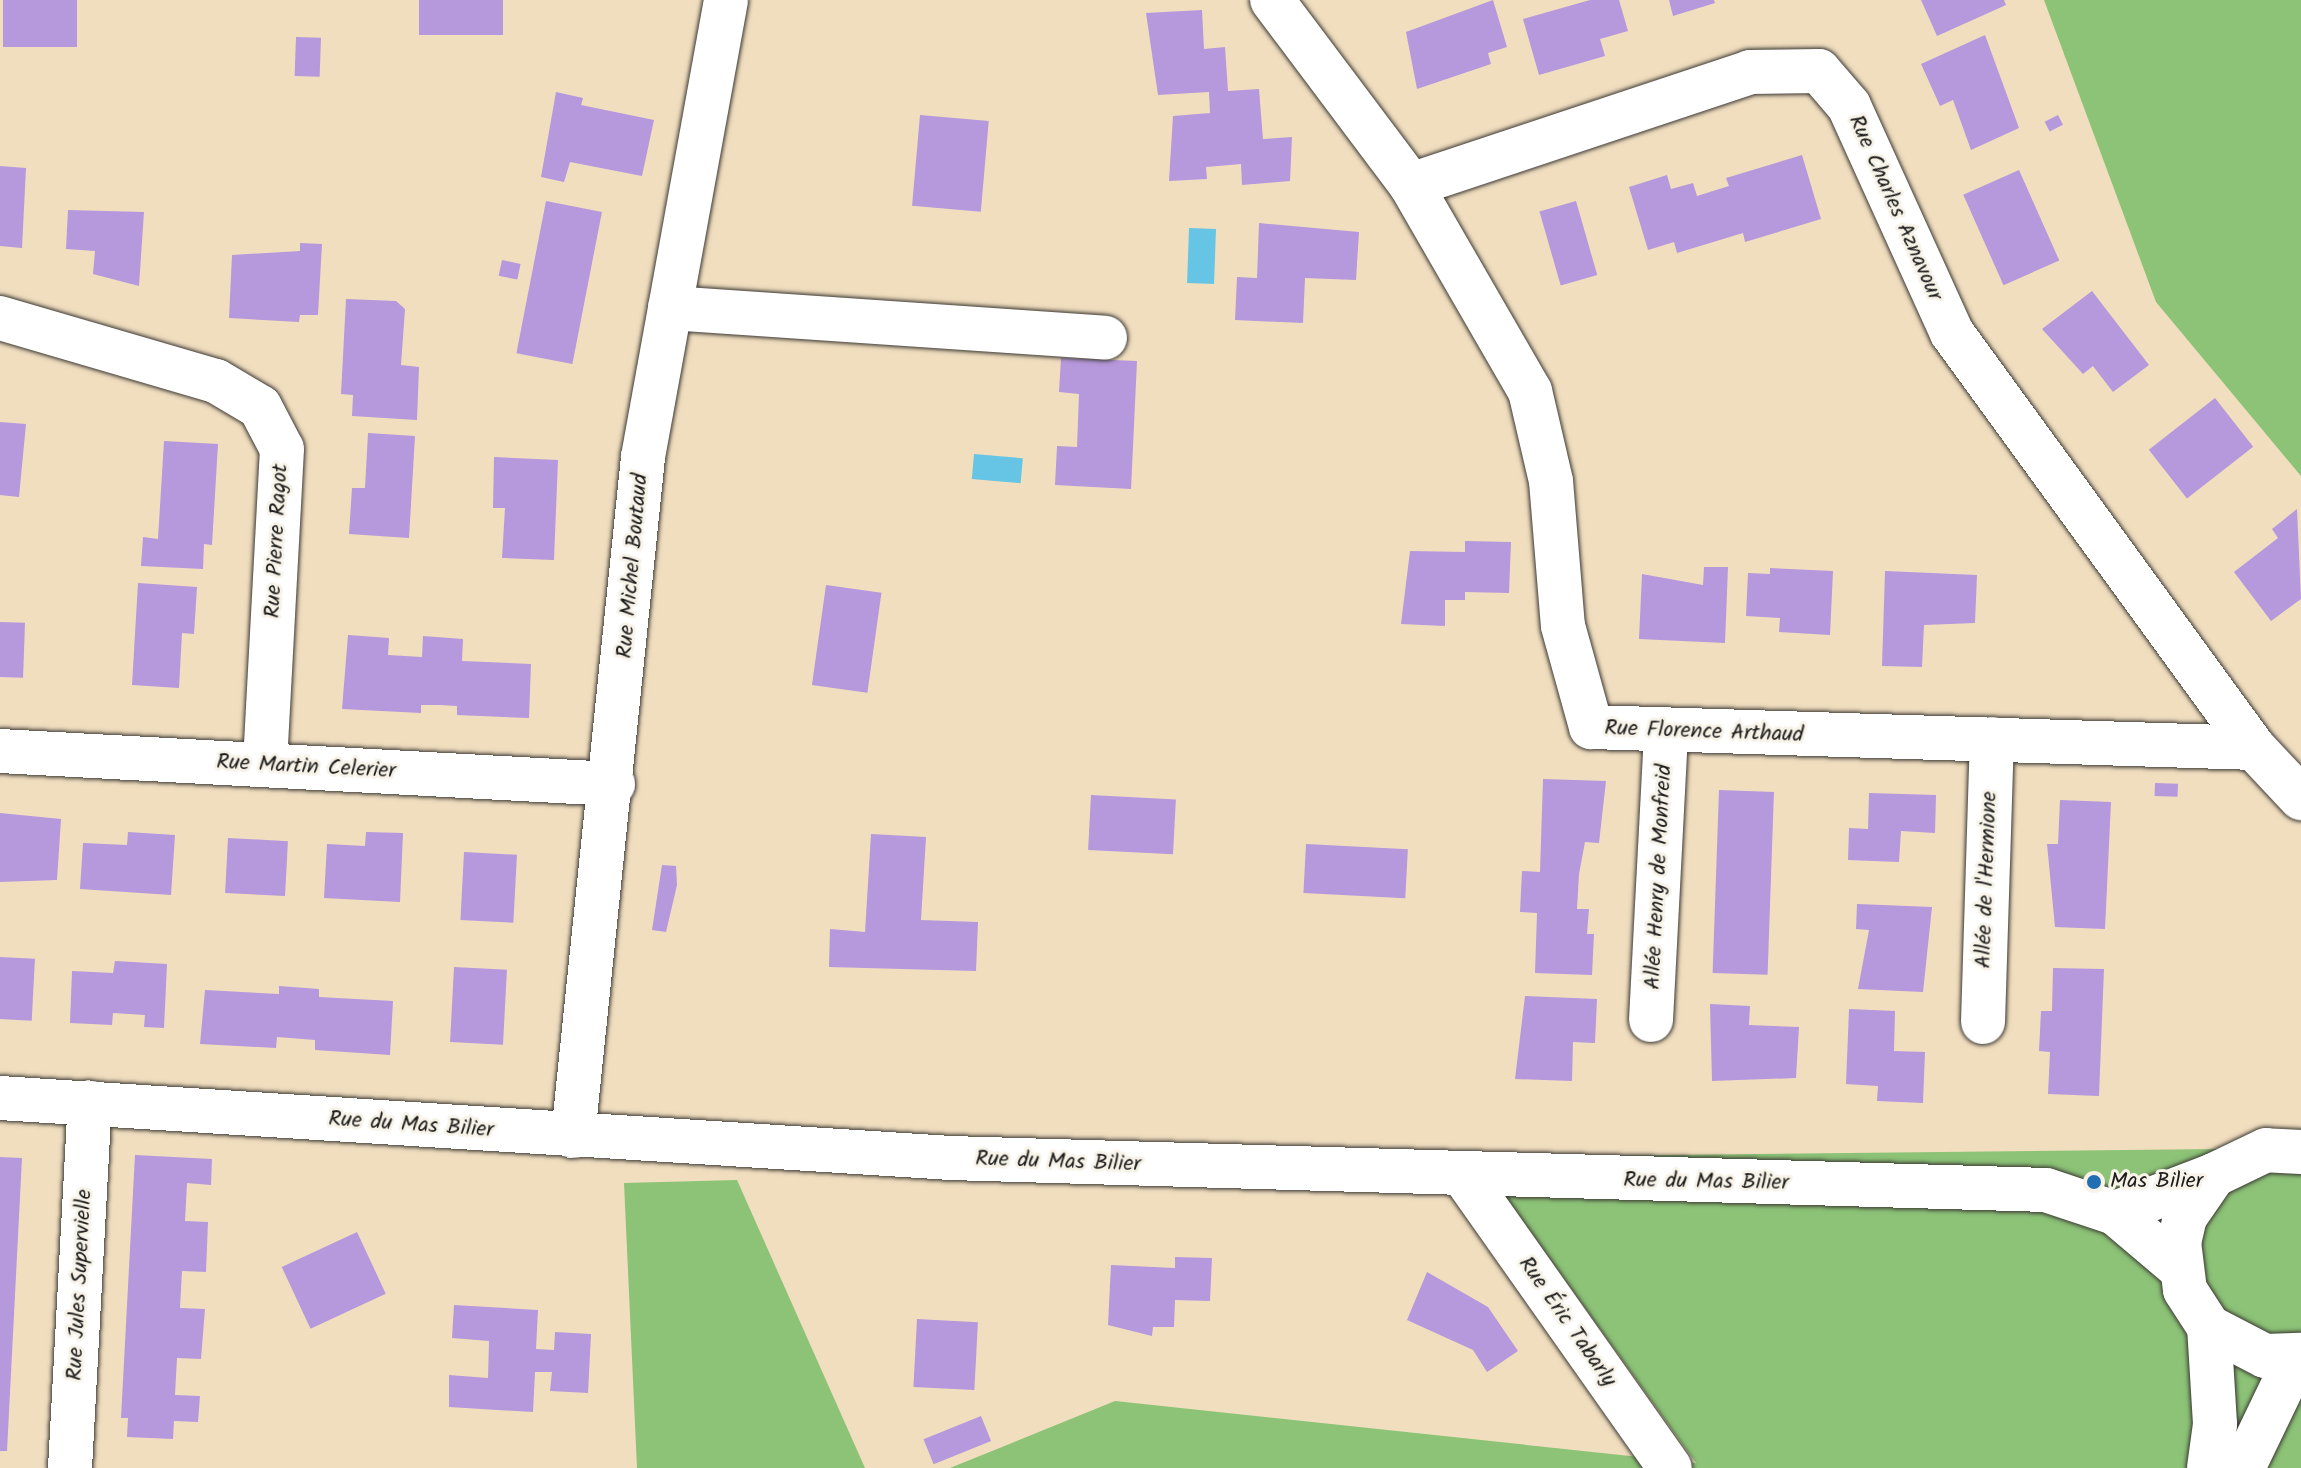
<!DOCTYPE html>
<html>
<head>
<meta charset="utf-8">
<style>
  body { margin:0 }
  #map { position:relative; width:2301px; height:1468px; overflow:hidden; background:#f1debf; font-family:Kalam,sans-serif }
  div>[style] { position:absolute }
  .green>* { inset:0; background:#8cc377 }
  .water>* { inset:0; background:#66c5e4; transform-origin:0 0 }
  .building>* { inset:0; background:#b698dc; transform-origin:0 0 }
  .roads { filter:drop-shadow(0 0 2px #3c3934) drop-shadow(0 0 2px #3c3934) }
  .minor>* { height:44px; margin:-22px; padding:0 22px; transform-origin:22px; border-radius:22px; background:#fff }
  .dots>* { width:22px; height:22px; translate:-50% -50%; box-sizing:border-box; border:4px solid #f7f3e8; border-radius:50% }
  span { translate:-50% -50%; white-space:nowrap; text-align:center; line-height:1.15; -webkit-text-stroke:6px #f7f3e8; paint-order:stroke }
  .street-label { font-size:22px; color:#1c1c1c }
  .poi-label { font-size:22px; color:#1c1c1c }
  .left { translate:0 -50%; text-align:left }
</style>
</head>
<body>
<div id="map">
  <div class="green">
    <i style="clip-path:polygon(2044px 0,2301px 0,2301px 476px,2156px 302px)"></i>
    <i style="clip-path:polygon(2301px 1148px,2301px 1468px,950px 1468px,1115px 1401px,1696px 1463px,1477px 1157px)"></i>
    <i style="clip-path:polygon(737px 1180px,865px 1468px,637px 1468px,624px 1183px)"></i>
  </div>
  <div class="water">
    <i style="left:1189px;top:228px;width:27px;height:55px;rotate:2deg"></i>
    <i style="left:974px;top:454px;width:49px;height:25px;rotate:5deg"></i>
  </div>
  <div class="building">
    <i style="left:3px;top:0;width:74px;height:47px"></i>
    <i style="left:419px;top:0;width:84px;height:35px"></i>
    <i style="clip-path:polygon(1493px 0,1507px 47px,1488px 53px,1491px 64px,1417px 89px,1406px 32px)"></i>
    <i style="clip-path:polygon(1590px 0,1619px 0,1628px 31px,1600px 39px,1605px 56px,1539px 75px,1523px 19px)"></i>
    <i style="clip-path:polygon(1669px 0,1714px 0,1715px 3px,1673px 16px)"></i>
    <i style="clip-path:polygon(1921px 0,2004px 0,2006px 5px,1937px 36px)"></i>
    <i style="clip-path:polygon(1202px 10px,1204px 49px,1225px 47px,1228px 91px,1259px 89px,1263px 139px,1292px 137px,1290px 181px,1242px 185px,1241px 164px,1206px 167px,1207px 179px,1169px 181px,1173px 116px,1210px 113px,1209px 92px,1158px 95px,1146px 13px)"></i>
    <i style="clip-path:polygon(1985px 35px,2019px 128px,1971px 150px,1953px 100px,1940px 106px,1921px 64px)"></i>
    <i style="left:296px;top:37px;width:25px;height:39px;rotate:2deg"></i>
    <i style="clip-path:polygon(556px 92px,583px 98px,581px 105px,654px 120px,642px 176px,570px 162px,564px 182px,541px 177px)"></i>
    <i style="left:920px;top:115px;width:69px;height:91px;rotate:5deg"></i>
    <i style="left:2058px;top:115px;width:11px;height:15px;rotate:63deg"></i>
    <i style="clip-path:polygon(1802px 155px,1821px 219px,1745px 242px,1743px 233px,1677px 253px,1674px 242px,1648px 250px,1629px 187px,1667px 175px,1671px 189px,1693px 183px,1697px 196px,1729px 186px,1726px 178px)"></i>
    <i style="clip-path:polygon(0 166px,26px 168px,22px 248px,0 246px)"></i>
    <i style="left:2019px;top:170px;width:99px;height:61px;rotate:66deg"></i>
    <i style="left:546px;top:201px;width:57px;height:155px;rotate:11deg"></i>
    <i style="left:1576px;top:201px;width:77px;height:38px;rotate:74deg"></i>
    <i style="clip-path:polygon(68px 210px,144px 212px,139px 286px,93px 274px,95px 251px,66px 249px)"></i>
    <i style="clip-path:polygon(1259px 223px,1359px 232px,1356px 280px,1305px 278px,1303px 323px,1235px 320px,1237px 277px,1257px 278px)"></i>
    <i style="clip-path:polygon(300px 243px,322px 244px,318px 315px,300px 315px,299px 322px,229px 318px,232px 255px,300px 251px)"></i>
    <i style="left:502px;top:260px;width:19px;height:16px;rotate:12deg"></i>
    <i style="clip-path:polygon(2092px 291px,2149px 365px,2113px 392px,2093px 366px,2083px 374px,2042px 329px)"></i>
    <i style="clip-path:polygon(346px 299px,396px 301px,405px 309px,401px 365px,419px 367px,417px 420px,352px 416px,353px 395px,341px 394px)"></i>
    <i style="clip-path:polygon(1061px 358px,1137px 361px,1131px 489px,1055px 485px,1057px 446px,1077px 447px,1079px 394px,1059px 392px)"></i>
    <i style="left:2215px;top:398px;width:62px;height:84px;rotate:52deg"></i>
    <i style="clip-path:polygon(0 422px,26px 424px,19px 497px,0 495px)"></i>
    <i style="clip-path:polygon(368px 433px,415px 436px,409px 538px,349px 534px,352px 488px,365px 488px)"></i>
    <i style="clip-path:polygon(164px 441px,218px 444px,212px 545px,204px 544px,203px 569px,141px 566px,143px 537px,158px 539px)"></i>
    <i style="clip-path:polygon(494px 457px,558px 460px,554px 560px,502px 558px,505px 508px,493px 508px)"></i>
    <i style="clip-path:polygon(2297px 509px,2301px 599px,2271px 621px,2234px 572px,2278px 538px,2272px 529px)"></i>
    <i style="clip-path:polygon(1465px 541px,1511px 542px,1509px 593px,1465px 592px,1465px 600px,1445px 600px,1445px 626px,1401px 624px,1410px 551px,1465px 552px)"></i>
    <i style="clip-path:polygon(1704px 567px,1728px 567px,1725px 643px,1639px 639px,1642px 574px,1703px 585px)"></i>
    <i style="clip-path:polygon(1770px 568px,1833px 571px,1830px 635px,1779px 632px,1780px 618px,1746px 616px,1748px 573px,1770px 574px)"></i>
    <i style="clip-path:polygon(1885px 571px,1977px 575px,1975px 623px,1924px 625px,1922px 667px,1882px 666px)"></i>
    <i style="clip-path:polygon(138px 583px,197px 587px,194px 634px,182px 633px,179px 688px,132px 685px)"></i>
    <i style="left:826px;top:585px;width:56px;height:101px;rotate:8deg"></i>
    <i style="left:0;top:622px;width:25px;height:55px;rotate:2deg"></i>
    <i style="clip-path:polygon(348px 635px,389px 638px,388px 655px,422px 657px,423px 636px,463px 639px,462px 661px,531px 664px,529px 718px,457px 715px,457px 706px,440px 705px,421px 705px,421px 713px,342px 709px)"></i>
    <i style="clip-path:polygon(1543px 779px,1606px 781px,1599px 843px,1585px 842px,1579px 874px,1577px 909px,1589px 909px,1587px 934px,1594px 934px,1592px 975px,1535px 973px,1537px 913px,1520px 912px,1522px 871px,1540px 872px)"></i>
    <i style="left:2155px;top:783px;width:23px;height:13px;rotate:2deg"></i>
    <i style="left:1719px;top:790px;width:55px;height:183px;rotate:2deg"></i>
    <i style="clip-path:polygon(1869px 793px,1936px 795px,1935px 833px,1901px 831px,1899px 862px,1848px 860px,1849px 828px,1868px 829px)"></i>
    <i style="left:1091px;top:795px;width:85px;height:55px;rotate:3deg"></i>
    <i style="clip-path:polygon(2060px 800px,2111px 802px,2105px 929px,2055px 927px,2047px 844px,2058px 844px)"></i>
    <i style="clip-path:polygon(0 813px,61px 819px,57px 880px,0 882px)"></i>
    <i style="clip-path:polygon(128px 832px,175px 835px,171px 895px,80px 889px,83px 843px,127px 845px)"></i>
    <i style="clip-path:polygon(366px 832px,403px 833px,400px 902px,324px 898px,327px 844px,365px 846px)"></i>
    <i style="clip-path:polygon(871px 834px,926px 837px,921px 920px,978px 922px,976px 971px,829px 967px,830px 929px,865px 932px)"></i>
    <i style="left:228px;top:838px;width:60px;height:55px;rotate:3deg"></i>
    <i style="left:1306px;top:844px;width:102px;height:49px;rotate:3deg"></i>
    <i style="left:464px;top:852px;width:53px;height:68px;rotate:3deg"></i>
    <i style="clip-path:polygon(662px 865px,676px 866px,677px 885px,666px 932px,652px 930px)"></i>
    <i style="clip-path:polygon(1857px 904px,1932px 907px,1923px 992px,1858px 989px,1869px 930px,1856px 929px)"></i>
    <i style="left:0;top:957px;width:35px;height:62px;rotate:3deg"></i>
    <i style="clip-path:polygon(115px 961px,167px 964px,164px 1028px,144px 1027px,145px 1015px,113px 1013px,112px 1025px,70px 1023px,72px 971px,113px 973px)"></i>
    <i style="left:454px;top:967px;width:53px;height:75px;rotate:3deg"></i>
    <i style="clip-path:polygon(2053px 968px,2104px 969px,2099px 1096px,2048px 1094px,2050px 1052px,2039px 1051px,2041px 1011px,2052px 1011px)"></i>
    <i style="clip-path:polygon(279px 986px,319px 989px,319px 997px,393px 1001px,390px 1055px,315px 1050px,315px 1040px,277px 1037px,276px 1048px,200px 1044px,205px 990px,279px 994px)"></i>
    <i style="clip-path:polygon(1525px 996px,1597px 999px,1595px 1043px,1573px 1042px,1572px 1081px,1515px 1079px)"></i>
    <i style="clip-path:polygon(1710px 1004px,1750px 1006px,1749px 1025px,1799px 1027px,1796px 1078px,1712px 1081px)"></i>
    <i style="clip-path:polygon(1849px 1009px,1895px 1011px,1894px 1051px,1925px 1052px,1923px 1103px,1877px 1101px,1878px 1086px,1846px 1084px)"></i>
    <i style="clip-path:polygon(135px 1155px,212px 1159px,211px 1185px,187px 1183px,185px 1221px,208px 1222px,206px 1272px,182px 1271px,180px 1308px,205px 1309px,201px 1359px,177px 1358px,175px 1395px,200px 1396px,198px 1422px,174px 1421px,173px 1439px,127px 1437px,128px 1418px,121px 1418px)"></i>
    <i style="clip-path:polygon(0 1157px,22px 1158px,7px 1451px,0 1451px)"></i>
    <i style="left:357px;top:1232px;width:68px;height:83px;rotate:65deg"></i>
    <i style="clip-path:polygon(1175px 1257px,1212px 1258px,1210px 1301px,1175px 1300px,1174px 1327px,1153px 1327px,1152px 1336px,1108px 1325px,1111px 1265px,1175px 1268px)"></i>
    <i style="clip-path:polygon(1427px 1272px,1488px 1307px,1518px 1351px,1487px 1372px,1473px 1350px,1407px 1320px)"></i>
    <i style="clip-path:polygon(454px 1305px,538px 1310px,536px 1349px,554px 1350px,555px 1332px,591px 1334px,588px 1393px,550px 1391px,552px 1372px,535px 1372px,533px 1412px,449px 1407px,449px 1375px,488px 1378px,489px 1341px,452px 1338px)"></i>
    <i style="left:917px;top:1319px;width:61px;height:68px;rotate:3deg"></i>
    <i style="left:981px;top:1416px;width:27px;height:62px;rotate:68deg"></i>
  </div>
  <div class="roads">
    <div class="minor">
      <i style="left:1272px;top:0;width:231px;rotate:53.1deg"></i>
      <i style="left:1411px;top:185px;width:357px;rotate:-18.4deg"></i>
      <i style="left:1750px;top:72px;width:69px;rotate:-0.8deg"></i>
      <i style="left:1819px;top:71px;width:46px;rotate:49.4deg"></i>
      <i style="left:1849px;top:106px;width:249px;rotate:65.6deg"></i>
      <i style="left:1952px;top:333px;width:513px;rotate:53.96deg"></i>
      <i style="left:2254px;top:748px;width:69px;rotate:46.8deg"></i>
      <i style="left:1411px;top:185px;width:238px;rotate:60deg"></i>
      <i style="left:1530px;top:391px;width:92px;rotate:76.9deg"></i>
      <i style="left:1551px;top:481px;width:145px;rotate:85.3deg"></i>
      <i style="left:1563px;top:626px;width:105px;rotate:74.5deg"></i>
      <i style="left:1591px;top:727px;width:663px;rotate:1.81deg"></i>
      <i style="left:670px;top:308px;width:436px;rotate:3.9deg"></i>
      <i style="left:0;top:318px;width:225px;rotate:16.3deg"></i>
      <i style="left:216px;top:381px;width:51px;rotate:30.6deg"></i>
      <i style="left:260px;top:407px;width:47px;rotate:62.4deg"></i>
      <i style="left:282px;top:449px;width:316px;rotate:93.1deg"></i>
      <i style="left:0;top:751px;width:614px;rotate:3.08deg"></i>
      <i style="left:1651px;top:1020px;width:287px;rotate:-87deg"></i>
      <i style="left:1983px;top:1022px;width:283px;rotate:-88.2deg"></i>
      <i style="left:0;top:1098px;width:952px;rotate:3.61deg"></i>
      <i style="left:950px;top:1158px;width:1096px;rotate:1.67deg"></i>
      <i style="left:2046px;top:1190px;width:73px;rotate:18.4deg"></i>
      <i style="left:2115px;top:1213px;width:85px;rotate:40.2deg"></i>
      <i style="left:573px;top:1136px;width:683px;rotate:-84.11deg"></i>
      <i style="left:643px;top:457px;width:464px;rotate:-79.7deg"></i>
      <i style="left:2301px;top:1152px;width:35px;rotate:-177deg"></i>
      <i style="left:2266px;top:1150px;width:58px;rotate:154.3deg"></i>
      <i style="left:2214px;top:1175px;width:51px;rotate:124.6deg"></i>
      <i style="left:2185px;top:1217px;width:26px;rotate:103deg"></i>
      <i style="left:2179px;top:1242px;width:48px;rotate:82.9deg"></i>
      <i style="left:2185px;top:1290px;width:44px;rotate:57deg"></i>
      <i style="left:2209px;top:1327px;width:63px;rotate:27.4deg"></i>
      <i style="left:2265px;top:1356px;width:36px;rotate:-2deg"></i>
      <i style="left:1464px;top:1176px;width:357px;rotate:54.8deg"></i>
      <i style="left:2115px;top:1213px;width:106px;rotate:-21deg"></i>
      <i style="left:70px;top:1468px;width:366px;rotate:-86.9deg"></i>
      <i style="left:2209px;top:1468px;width:44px;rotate:-82.2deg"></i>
      <i style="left:2215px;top:1424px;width:97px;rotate:-93.5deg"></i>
      <i style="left:2243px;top:1468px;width:124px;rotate:-64.3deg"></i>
    </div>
  </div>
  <div class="dots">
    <i style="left:2094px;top:1182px;background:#1f6fb2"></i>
  </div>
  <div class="street-label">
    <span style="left:1895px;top:208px;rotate:66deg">Rue Charles Aznavour</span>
    <span style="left:277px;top:541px;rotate:-87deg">Rue Pierre Ragot</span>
    <span style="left:633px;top:566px;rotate:-85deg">Rue Michel Boutaud</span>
    <span style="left:1704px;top:732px;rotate:2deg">Rue Florence Arthaud</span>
    <span style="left:306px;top:767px;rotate:3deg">Rue Martin Celerier</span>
    <span style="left:1659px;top:877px;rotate:-87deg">Allée Henry de Monfreid</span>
    <span style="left:1987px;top:880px;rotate:-88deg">Allée de l'Hermione</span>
    <span style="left:411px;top:1125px;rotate:4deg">Rue du Mas Bilier</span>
    <span style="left:1058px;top:1162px;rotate:2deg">Rue du Mas Bilier</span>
    <span style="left:1706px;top:1182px;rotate:1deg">Rue du Mas Bilier</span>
    <span style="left:80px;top:1285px;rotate:-87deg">Rue Jules Supervielle</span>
    <span style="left:1567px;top:1322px;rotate:55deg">Rue Éric Tabarly</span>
  </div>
  <div class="poi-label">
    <span class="left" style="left:2110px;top:1182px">Mas Bilier</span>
  </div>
</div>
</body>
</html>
